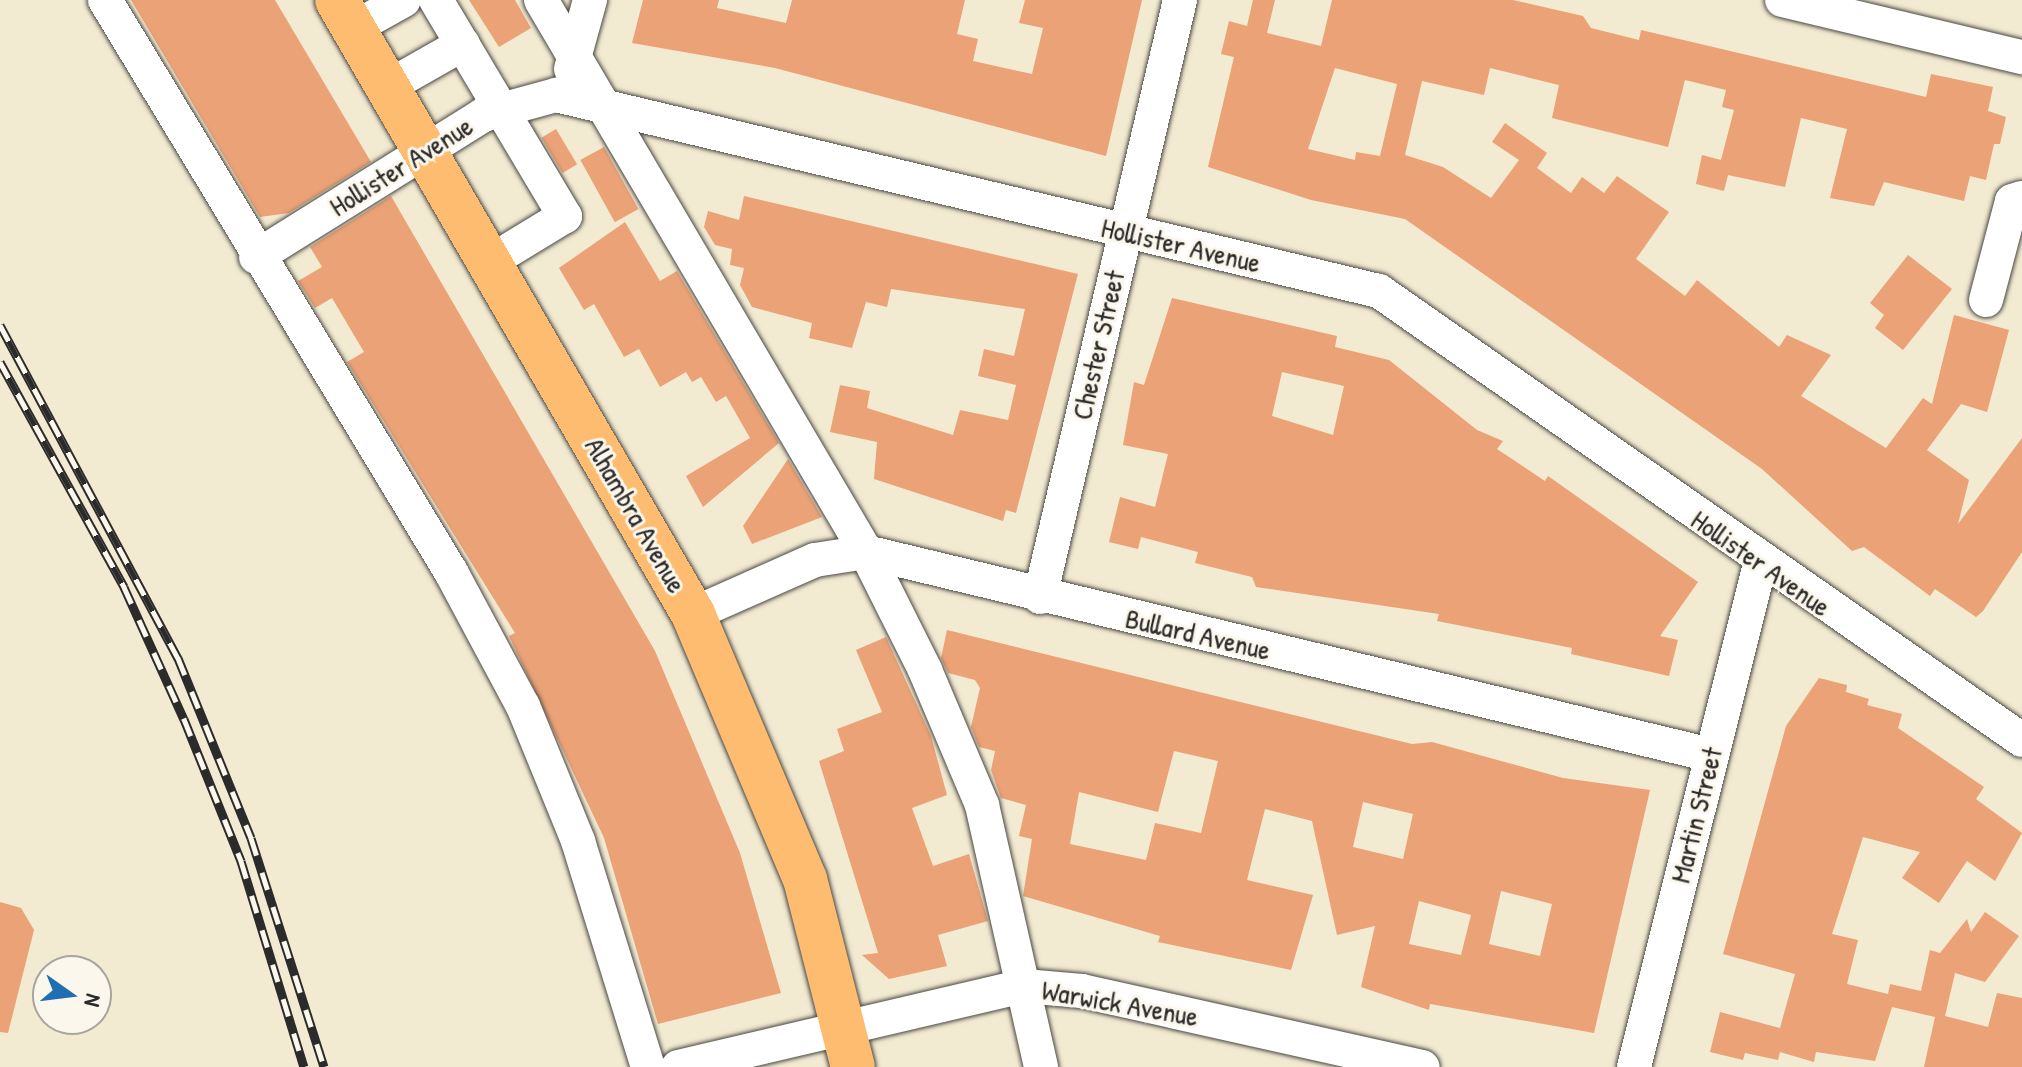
<!DOCTYPE html>
<html>
<head>
<meta charset="utf-8">
<style>
  body { margin:0 }
  #map { position:relative; width:2022px; height:1067px; overflow:hidden; background:#f2ead1; font-family:"Patrick Hand",sans-serif }
  div>[style] { position:absolute }
  .building>* { inset:0; background:#eba277; transform-origin:0 0 }
  .roads { filter:drop-shadow(0 0 2px #494844) drop-shadow(0 0 2px #494844) }
  .minor>* { height:34px; margin:-17px; padding:0 17px; transform-origin:17px; border-radius:17px; background:#fff }
  .major>* { height:44px; margin:-22px; padding:0 22px; transform-origin:22px; border-radius:22px; background:#febc70 }
  .rail>* { height:9px; margin-top:-4.5px; transform-origin:0; background:repeating-linear-gradient(90deg,#fbf7ec 0 18px,#2b2b2b 0 36px); box-sizing:border-box; border-block:2px solid #2b2b2b }
  span { translate:-50% -50%; white-space:nowrap; text-align:center; line-height:1.15; -webkit-text-stroke:6px #fbf7ec; paint-order:stroke }
  .street-label { font-size:28px; color:#2b2b2b }
  .north { position:absolute; left:32px; top:955px; width:80px; height:80px; box-sizing:border-box; background:#fbf7ec; border:2px solid #a8a59f; border-radius:50%; rotate:104deg; font-size:22px; font-weight:700; line-height:32px; text-align:center; color:#2b2b2b }
  .north::after { content:''; display:block; margin:auto; width:28px; height:36px; background:#1f6fb2; clip-path:polygon(50% 0,100% 100%,50% 72%,0 100%) }
</style>
</head>
<body>
<div id="map">
  <div class="building">
    <i style="clip-path:polygon(131px 0,275px 0,371px 162px,289px 213px,260px 217px)"></i>
    <i style="clip-path:polygon(469px 0,515px 0,531px 28px,499px 47px)"></i>
    <i style="clip-path:polygon(643px 0,719px 0,717px 8px,786px 23px,792px 0,965px 0,957px 34px,978px 39px,973px 61px,1032px 74px,1043px 28px,1019px 23px,1025px 0,1142px 0,1106px 156px,775px 68px,632px 43px)"></i>
    <i style="clip-path:polygon(evenodd,1253px 0,1275px 0,1267px 33px,1321px 46px,1332px 0,1513px 0,1583px 16px,1591px 28px,1639px 40px,1641px 30px,1926px 97px,1931px 74px,1993px 87px,1988px 111px,2006px 117px,2000px 144px,1994px 144px,1986px 180px,1970px 176px,1964px 201px,1884px 182px,1874px 206px,1830px 198px,1847px 129px,1801px 118px,1785px 187px,1728px 175px,1724px 191px,1696px 184px,1702px 155px,1721px 160px,1734px 110px,1722px 107px,1726px 90px,1685px 80px,1668px 147px,1552px 118px,1559px 85px,1490px 68px,1484px 95px,1422px 81px,1405px 155px,1443px 167px,1491px 198px,1519px 160px,1492px 142px,1505px 123px,1547px 153px,1537px 168px,1571px 193px,1582px 177px,1604px 193px,1617px 176px,1669px 212px,1636px 259px,1685px 296px,1697px 280px,1779px 347px,1787px 335px,1831px 355px,1801px 396px,1886px 448px,1923px 398px,1932px 404px,1954px 315px,2009px 330px,1987px 412px,1961px 404px,1927px 450px,1969px 480px,1958px 524px,2022px 438px,2022px 552px,1983px 611px,1976px 617px,1935px 589px,1930px 596px,1864px 547px,1852px 551px,1762px 469px,1405px 219px,1311px 200px,1208px 167px,1234px 57px,1221px 54px,1229px 21px,1247px 26px,1253px 0,1335px 68px,1397px 84px,1380px 156px,1356px 152px,1355px 160px,1308px 149px,1335px 68px)"></i>
    <i style="left:556px;top:129px;width:41px;height:17px;rotate:59deg"></i>
    <i style="left:604px;top:147px;width:71px;height:27px;rotate:61deg"></i>
    <i style="clip-path:polygon(391px 196px,655px 651px,740px 853px,781px 993px,658px 1024px,604px 838px,509px 636px,515px 633px,347px 362px,364px 352px,332px 298px,315px 308px,298px 281px,322px 267px,310px 247px)"></i>
    <i style="clip-path:polygon(744px 196px,1078px 274px,1016px 513px,1006px 510px,1003px 521px,874px 479px,877px 442px,830px 432px,840px 385px,870px 391px,867px 408px,953px 435px,960px 410px,1008px 420px,1016px 385px,978px 376px,984px 349px,1014px 356px,1025px 309px,891px 289px,887px 307px,866px 302px,852px 348px,809px 338px,812px 323px,752px 307px,740px 285px,744px 268px,730px 265px,732px 249px,715px 245px,704px 227px,708px 211px,739px 220px)"></i>
    <i style="clip-path:polygon(625px 222px,660px 281px,677px 271px,779px 443px,703px 507px,686px 476px,750px 438px,726px 396px,716px 402px,701px 377px,692px 382px,686px 372px,660px 387px,639px 349px,624px 357px,594px 304px,584px 310px,559px 268px)"></i>
    <i style="clip-path:polygon(1908px 255px,1952px 289px,1903px 350px,1875px 328px,1884px 315px,1870px 303px)"></i>
    <i style="clip-path:polygon(evenodd,1172px 298px,1337px 336px,1335px 347px,1389px 360px,1477px 430px,1503px 441px,1497px 449px,1545px 481px,1548px 476px,1698px 582px,1660px 636px,1678px 640px,1669px 676px,1571px 654px,1572px 648px,1437px 621px,1439px 614px,1256px 587px,1252px 577px,1195px 563px,1198px 552px,1141px 537px,1138px 549px,1109px 542px,1120px 497px,1155px 507px,1168px 454px,1123px 445px,1134px 382px,1144px 385px,1172px 298px,1282px 372px,1344px 386px,1333px 435px,1272px 416px,1282px 372px)"></i>
    <i style="clip-path:polygon(788px 459px,822px 517px,752px 544px,743px 526px)"></i>
    <i style="clip-path:polygon(evenodd,947px 630px,1412px 744px,1432px 742px,1563px 778px,1650px 790px,1594px 1033px,1430px 1004px,1429px 1010px,1361px 987px,1375px 926px,1337px 935px,1312px 821px,1265px 809px,1247px 880px,1313px 895px,1291px 970px,1158px 942px,1160px 936px,1023px 896px,1032px 839px,1019px 836px,1026px 805px,1001px 798px,991px 770px,995px 751px,979px 747px,971px 727px,980px 688px,975px 680px,948px 673px,941px 658px,947px 630px,1174px 751px,1218px 761px,1201px 833px,1155px 823px,1146px 860px,1070px 844px,1079px 792px,1158px 812px,1174px 751px,947px 630px,1363px 802px,1413px 814px,1403px 859px,1353px 847px,1363px 802px,947px 630px,1501px 891px,1552px 904px,1540px 956px,1489px 944px,1501px 891px,947px 630px,1419px 901px,1471px 915px,1461px 955px,1409px 944px,1419px 901px)"></i>
    <i style="clip-path:polygon(886px 637px,931px 736px,947px 795px,912px 808px,933px 866px,969px 854px,988px 921px,938px 935px,947px 966px,889px 979px,862px 955px,878px 953px,819px 761px,844px 751px,837px 729px,882px 712px,856px 650px)"></i>
    <i style="clip-path:polygon(1819px 678px,1847px 685px,1846px 692px,1869px 699px,1867px 705px,1902px 714px,1898px 728px,1984px 787px,1976px 799px,2022px 833px,1995px 881px,1967px 861px,1939px 903px,1902px 878px,1920px 852px,1863px 837px,1832px 934px,1858px 940px,1847px 984px,1888px 994px,1890px 984px,1921px 991px,1930px 950px,1940px 953px,1967px 919px,1971px 932px,1985px 912px,2019px 936px,1985px 982px,1955px 973px,1945px 1016px,1988px 1027px,1997px 993px,2022px 998px,2022px 1067px,1924px 1067px,1935px 1017px,1892px 1007px,1875px 1061px,1816px 1052px,1814px 1062px,1780px 1052px,1778px 1060px,1745px 1053px,1743px 1060px,1710px 1052px,1720px 1012px,1780px 1028px,1795px 974px,1723px 954px,1786px 726px)"></i>
    <i style="clip-path:polygon(0 902px,21px 908px,34px 930px,8px 1033px,0 1032px)"></i>
  </div>
  <div class="roads">
    <div class="minor">
      <i style="left:105px;top:0;width:669px;rotate:58.83deg"></i>
      <i style="left:451px;top:572px;width:152px;rotate:61.8deg"></i>
      <i style="left:523px;top:706px;width:146px;rotate:67.8deg"></i>
      <i style="left:578px;top:841px;width:237px;rotate:72.8deg"></i>
      <i style="left:436px;top:0;width:252px;rotate:59.2deg"></i>
      <i style="left:565px;top:216px;width:87px;rotate:148.7deg"></i>
      <i style="left:541px;top:0;width:641px;rotate:59.51deg"></i>
      <i style="left:866px;top:552px;width:132px;rotate:63.4deg"></i>
      <i style="left:925px;top:670px;width:147px;rotate:67.1deg"></i>
      <i style="left:982px;top:805px;width:269px;rotate:77.3deg"></i>
      <i style="left:1782px;top:0;width:247px;rotate:13.4deg"></i>
      <i style="left:354px;top:28px;width:57px;rotate:-29.2deg"></i>
      <i style="left:571px;top:69px;width:72px;rotate:-74.6deg"></i>
      <i style="left:389px;top:86px;width:85px;rotate:-29.6deg"></i>
      <i style="left:256px;top:257px;width:268px;rotate:-32deg"></i>
      <i style="left:483px;top:115px;width:76px;rotate:-15.3deg"></i>
      <i style="left:556px;top:95px;width:846px;rotate:13.4deg"></i>
      <i style="left:1379px;top:291px;width:784px;rotate:34.93deg"></i>
      <i style="left:1986px;top:300px;width:102px;rotate:-75.3deg"></i>
      <i style="left:2012px;top:201px;width:10px;rotate:-17deg"></i>
      <i style="left:1040px;top:597px;width:613px;rotate:-76.8deg"></i>
      <i style="left:693px;top:614px;width:133px;rotate:-23.9deg"></i>
      <i style="left:815px;top:560px;width:52px;rotate:-8.9deg"></i>
      <i style="left:866px;top:552px;width:869px;rotate:13.51deg"></i>
      <i style="left:678px;top:1067px;width:355px;rotate:-13.2deg"></i>
      <i style="left:1024px;top:986px;width:58px;rotate:4.9deg"></i>
      <i style="left:1082px;top:991px;width:349px;rotate:12.6deg"></i>
      <i style="left:1634px;top:1067px;width:519px;rotate:-75.94deg"></i>
    </div>
    <div class="major">
      <i style="left:337px;top:0;width:710px;rotate:59.89deg"></i>
      <i style="left:693px;top:614px;width:288px;rotate:67.1deg"></i>
      <i style="left:805px;top:879px;width:194px;rotate:75.7deg"></i>
    </div>
  </div>
  <div class="rail">
    <i style="left:0;top:325px;width:378px;rotate:61.9deg"></i>
    <i style="left:178px;top:658px;width:194px;rotate:67.9deg"></i>
    <i style="left:251px;top:838px;width:240px;rotate:72.3deg"></i>
    <i style="left:0;top:362px;width:257px;rotate:61.1deg"></i>
    <i style="left:124px;top:587px;width:145px;rotate:65.6deg"></i>
    <i style="left:184px;top:719px;width:153px;rotate:68.1deg"></i>
    <i style="left:241px;top:861px;width:215px;rotate:73deg"></i>
  </div>
  <div class="street-label">
    <span style="left:401px;top:166px;rotate:-32deg">Hollister Avenue</span>
    <span style="left:1181px;top:245px;rotate:13deg">Hollister Avenue</span>
    <span style="left:1098px;top:345px;rotate:-77deg">Chester Street</span>
    <span style="left:636px;top:515px;rotate:60deg">Alhambra Avenue</span>
    <span style="left:1761px;top:563px;rotate:35deg">Hollister Avenue</span>
    <span style="left:1198px;top:634px;rotate:13deg">Bullard Avenue</span>
    <span style="left:1696px;top:815px;rotate:-76deg">Martin Street</span>
    <span style="left:1120px;top:1003px;rotate:10deg">Warwick Avenue</span>
  </div>
  <div class="north">N</div>
</div>
</body>
</html>
